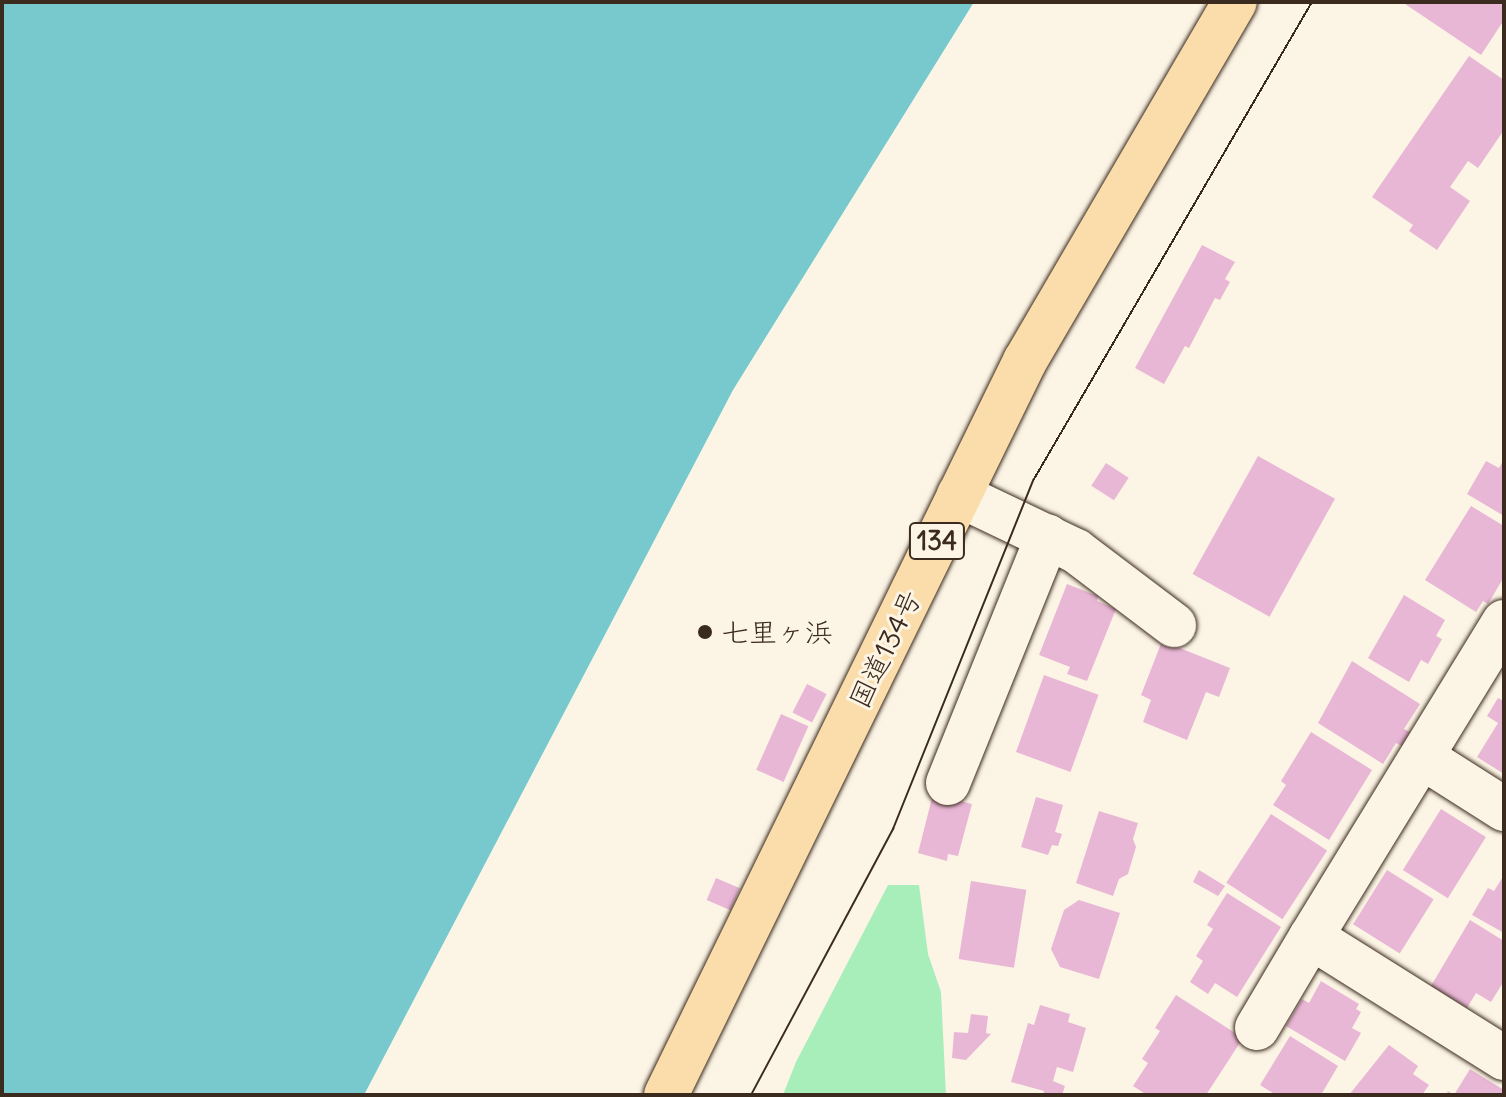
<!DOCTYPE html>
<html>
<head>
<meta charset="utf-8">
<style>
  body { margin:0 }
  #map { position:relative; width:1506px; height:1097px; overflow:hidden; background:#fcf5e5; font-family:Delius,"Klee One",sans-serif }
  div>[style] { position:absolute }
  .green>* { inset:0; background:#a7eebb }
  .water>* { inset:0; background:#77c9cd }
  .building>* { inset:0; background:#e9b7d6; transform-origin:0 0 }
  .roads { filter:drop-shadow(0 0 2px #3b2a1e) drop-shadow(0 0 2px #3b2a1e) }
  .minor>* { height:44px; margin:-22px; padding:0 22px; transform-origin:22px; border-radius:22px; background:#fcf5e5 }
  .highway>* { height:44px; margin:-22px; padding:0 22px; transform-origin:22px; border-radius:22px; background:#faddab }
  .tram>* { height:2px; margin:-1px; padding:0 1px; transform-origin:1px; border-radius:1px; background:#3b2a1e }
  .dots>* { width:22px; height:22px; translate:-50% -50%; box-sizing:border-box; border:4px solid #fcf5e5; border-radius:50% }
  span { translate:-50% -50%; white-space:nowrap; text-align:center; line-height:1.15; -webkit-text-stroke:6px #fcf5e5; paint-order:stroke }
  .shield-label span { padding:2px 6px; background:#fcf5e5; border:2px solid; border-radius:6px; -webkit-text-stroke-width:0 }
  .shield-label { font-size:26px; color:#3b2a1e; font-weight:700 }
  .poi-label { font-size:28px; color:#3b2a1e }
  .left { translate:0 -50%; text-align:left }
  .street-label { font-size:28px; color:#3b2a1e }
  .frame { position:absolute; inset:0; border:4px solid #3b2a1e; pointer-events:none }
</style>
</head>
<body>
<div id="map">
  <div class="green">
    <i style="clip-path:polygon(888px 885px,919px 885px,928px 954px,941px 992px,946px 1095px,783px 1095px,796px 1062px)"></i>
  </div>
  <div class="water">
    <i style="clip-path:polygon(2px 2px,974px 2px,733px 390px,364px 1095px,2px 1095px)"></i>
  </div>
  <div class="building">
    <i style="clip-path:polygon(1402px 2px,1504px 2px,1504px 20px,1481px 55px)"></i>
    <i style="clip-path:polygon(1469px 56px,1504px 80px,1504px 130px,1478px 168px,1468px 161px,1450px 187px,1470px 201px,1437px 250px,1409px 231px,1413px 225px,1372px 197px)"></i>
    <i style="clip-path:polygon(1202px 245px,1235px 262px,1225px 279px,1230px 282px,1220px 300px,1215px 298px,1189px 348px,1185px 346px,1164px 384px,1135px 368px)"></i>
    <i style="left:1258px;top:456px;width:88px;height:135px;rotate:29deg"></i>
    <i style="clip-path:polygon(1504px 459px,1504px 516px,1467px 494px,1486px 461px,1499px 468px)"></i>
    <i style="left:1106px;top:463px;width:27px;height:27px;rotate:33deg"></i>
    <i style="clip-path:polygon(1471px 506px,1504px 526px,1504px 577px,1488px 604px,1483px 601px,1476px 612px,1425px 580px)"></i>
    <i style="clip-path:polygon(1067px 584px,1098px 596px,1097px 601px,1116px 609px,1087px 681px,1067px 674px,1070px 667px,1039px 655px)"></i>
    <i style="clip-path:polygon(1404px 595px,1445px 620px,1436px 636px,1442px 639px,1428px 664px,1421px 660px,1409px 682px,1368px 658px)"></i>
    <i style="clip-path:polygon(1162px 641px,1230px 668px,1219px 697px,1206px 692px,1187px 740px,1143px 722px,1151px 700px,1141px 695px)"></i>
    <i style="clip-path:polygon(1352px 661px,1420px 704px,1404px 729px,1410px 732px,1402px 746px,1396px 743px,1383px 764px,1318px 723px)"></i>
    <i style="left:1044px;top:675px;width:58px;height:82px;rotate:20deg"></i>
    <i style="left:807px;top:684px;width:22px;height:32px;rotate:27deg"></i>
    <i style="clip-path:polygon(1498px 698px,1504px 701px,1504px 774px,1477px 757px,1498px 723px,1487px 716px)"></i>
    <i style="left:781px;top:714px;width:30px;height:61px;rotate:24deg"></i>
    <i style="clip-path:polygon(1311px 732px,1372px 770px,1329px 840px,1273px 805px,1286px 785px,1281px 781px)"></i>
    <i style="clip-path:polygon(933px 794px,972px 804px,958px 856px,948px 854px,947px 861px,918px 853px)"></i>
    <i style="clip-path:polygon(1036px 797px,1063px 805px,1055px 832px,1062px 834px,1058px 846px,1052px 845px,1048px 855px,1021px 847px)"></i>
    <i style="left:1441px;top:809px;width:53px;height:72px;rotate:32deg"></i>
    <i style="clip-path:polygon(1099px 811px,1138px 823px,1133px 839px,1136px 847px,1128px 874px,1119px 879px,1113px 896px,1076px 883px)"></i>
    <i style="left:1271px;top:814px;width:67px;height:82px;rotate:33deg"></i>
    <i style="clip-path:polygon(1199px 870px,1225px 886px,1218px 896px,1193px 882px)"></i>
    <i style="left:1387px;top:870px;width:55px;height:64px;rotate:32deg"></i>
    <i style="clip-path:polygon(1504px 875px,1504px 933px,1472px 915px,1488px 888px,1494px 891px)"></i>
    <i style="left:716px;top:878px;width:26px;height:24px;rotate:23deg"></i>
    <i style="left:971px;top:881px;width:56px;height:79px;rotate:9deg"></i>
    <i style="clip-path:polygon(1227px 893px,1281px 927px,1237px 997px,1215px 983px,1208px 994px,1190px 982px,1203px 961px,1196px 956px,1213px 929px,1207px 925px)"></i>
    <i style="clip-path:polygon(1079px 900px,1120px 913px,1099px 979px,1060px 967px,1051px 949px,1064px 910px)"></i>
    <i style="clip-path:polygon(1470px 920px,1504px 941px,1504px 981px,1491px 1002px,1476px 993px,1467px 1008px,1431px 986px)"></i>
    <i style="clip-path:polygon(1321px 981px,1359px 1004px,1356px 1009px,1361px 1012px,1352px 1028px,1361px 1033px,1345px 1061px,1286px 1026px,1302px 999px,1309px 1003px)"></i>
    <i style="clip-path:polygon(1176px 995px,1243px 1038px,1206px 1095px,1147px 1095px,1133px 1086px,1148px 1063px,1142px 1059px,1160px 1031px,1155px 1028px)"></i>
    <i style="clip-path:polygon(1040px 1005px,1070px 1014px,1068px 1022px,1086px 1028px,1073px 1072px,1057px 1067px,1053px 1081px,1065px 1086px,1062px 1095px,1043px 1095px,1044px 1091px,1011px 1082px,1028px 1023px,1034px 1025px)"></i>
    <i style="clip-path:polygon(971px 1014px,988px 1016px,986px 1033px,991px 1034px,966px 1060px,952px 1058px,954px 1032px,968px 1033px)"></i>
    <i style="clip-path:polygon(1290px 1036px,1338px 1066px,1321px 1095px,1276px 1095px,1260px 1085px)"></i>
    <i style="clip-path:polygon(1389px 1045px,1418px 1066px,1413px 1074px,1429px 1085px,1422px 1095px,1349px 1095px)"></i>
    <i style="clip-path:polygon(1470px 1069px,1504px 1090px,1504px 1095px,1446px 1095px,1448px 1091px,1454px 1095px)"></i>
  </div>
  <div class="roads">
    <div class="minor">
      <i style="left:959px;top:495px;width:130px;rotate:25.6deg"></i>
      <i style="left:1076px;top:551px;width:123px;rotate:37.1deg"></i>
      <i style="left:1504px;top:622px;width:369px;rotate:121.5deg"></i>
      <i style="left:1311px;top:937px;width:228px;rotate:32.1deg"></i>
      <i style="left:1422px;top:757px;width:97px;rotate:32.4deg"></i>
      <i style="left:948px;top:783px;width:266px;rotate:-68deg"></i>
      <i style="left:1257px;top:1028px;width:106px;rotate:-59.3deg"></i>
    </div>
    <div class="highway">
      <i style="left:666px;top:1095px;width:817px;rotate:-63.94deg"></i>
      <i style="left:1025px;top:361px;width:416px;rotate:-59.7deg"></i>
    </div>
  </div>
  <div class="tram">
    <i style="left:751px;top:1095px;width:302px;rotate:-61.9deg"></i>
    <i style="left:893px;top:829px;width:377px;rotate:-68.1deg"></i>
    <i style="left:1034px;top:479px;width:552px;rotate:-59.77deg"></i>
  </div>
  <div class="dots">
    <i style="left:705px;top:632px;background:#3b2a1e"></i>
  </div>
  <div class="shield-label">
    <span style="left:937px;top:541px">134</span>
  </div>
  <div class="poi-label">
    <span class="left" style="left:721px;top:632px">七里ヶ浜</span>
  </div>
  <div class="street-label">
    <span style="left:885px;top:649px;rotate:-64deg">国道134号</span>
  </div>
  <div class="frame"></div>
</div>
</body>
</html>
